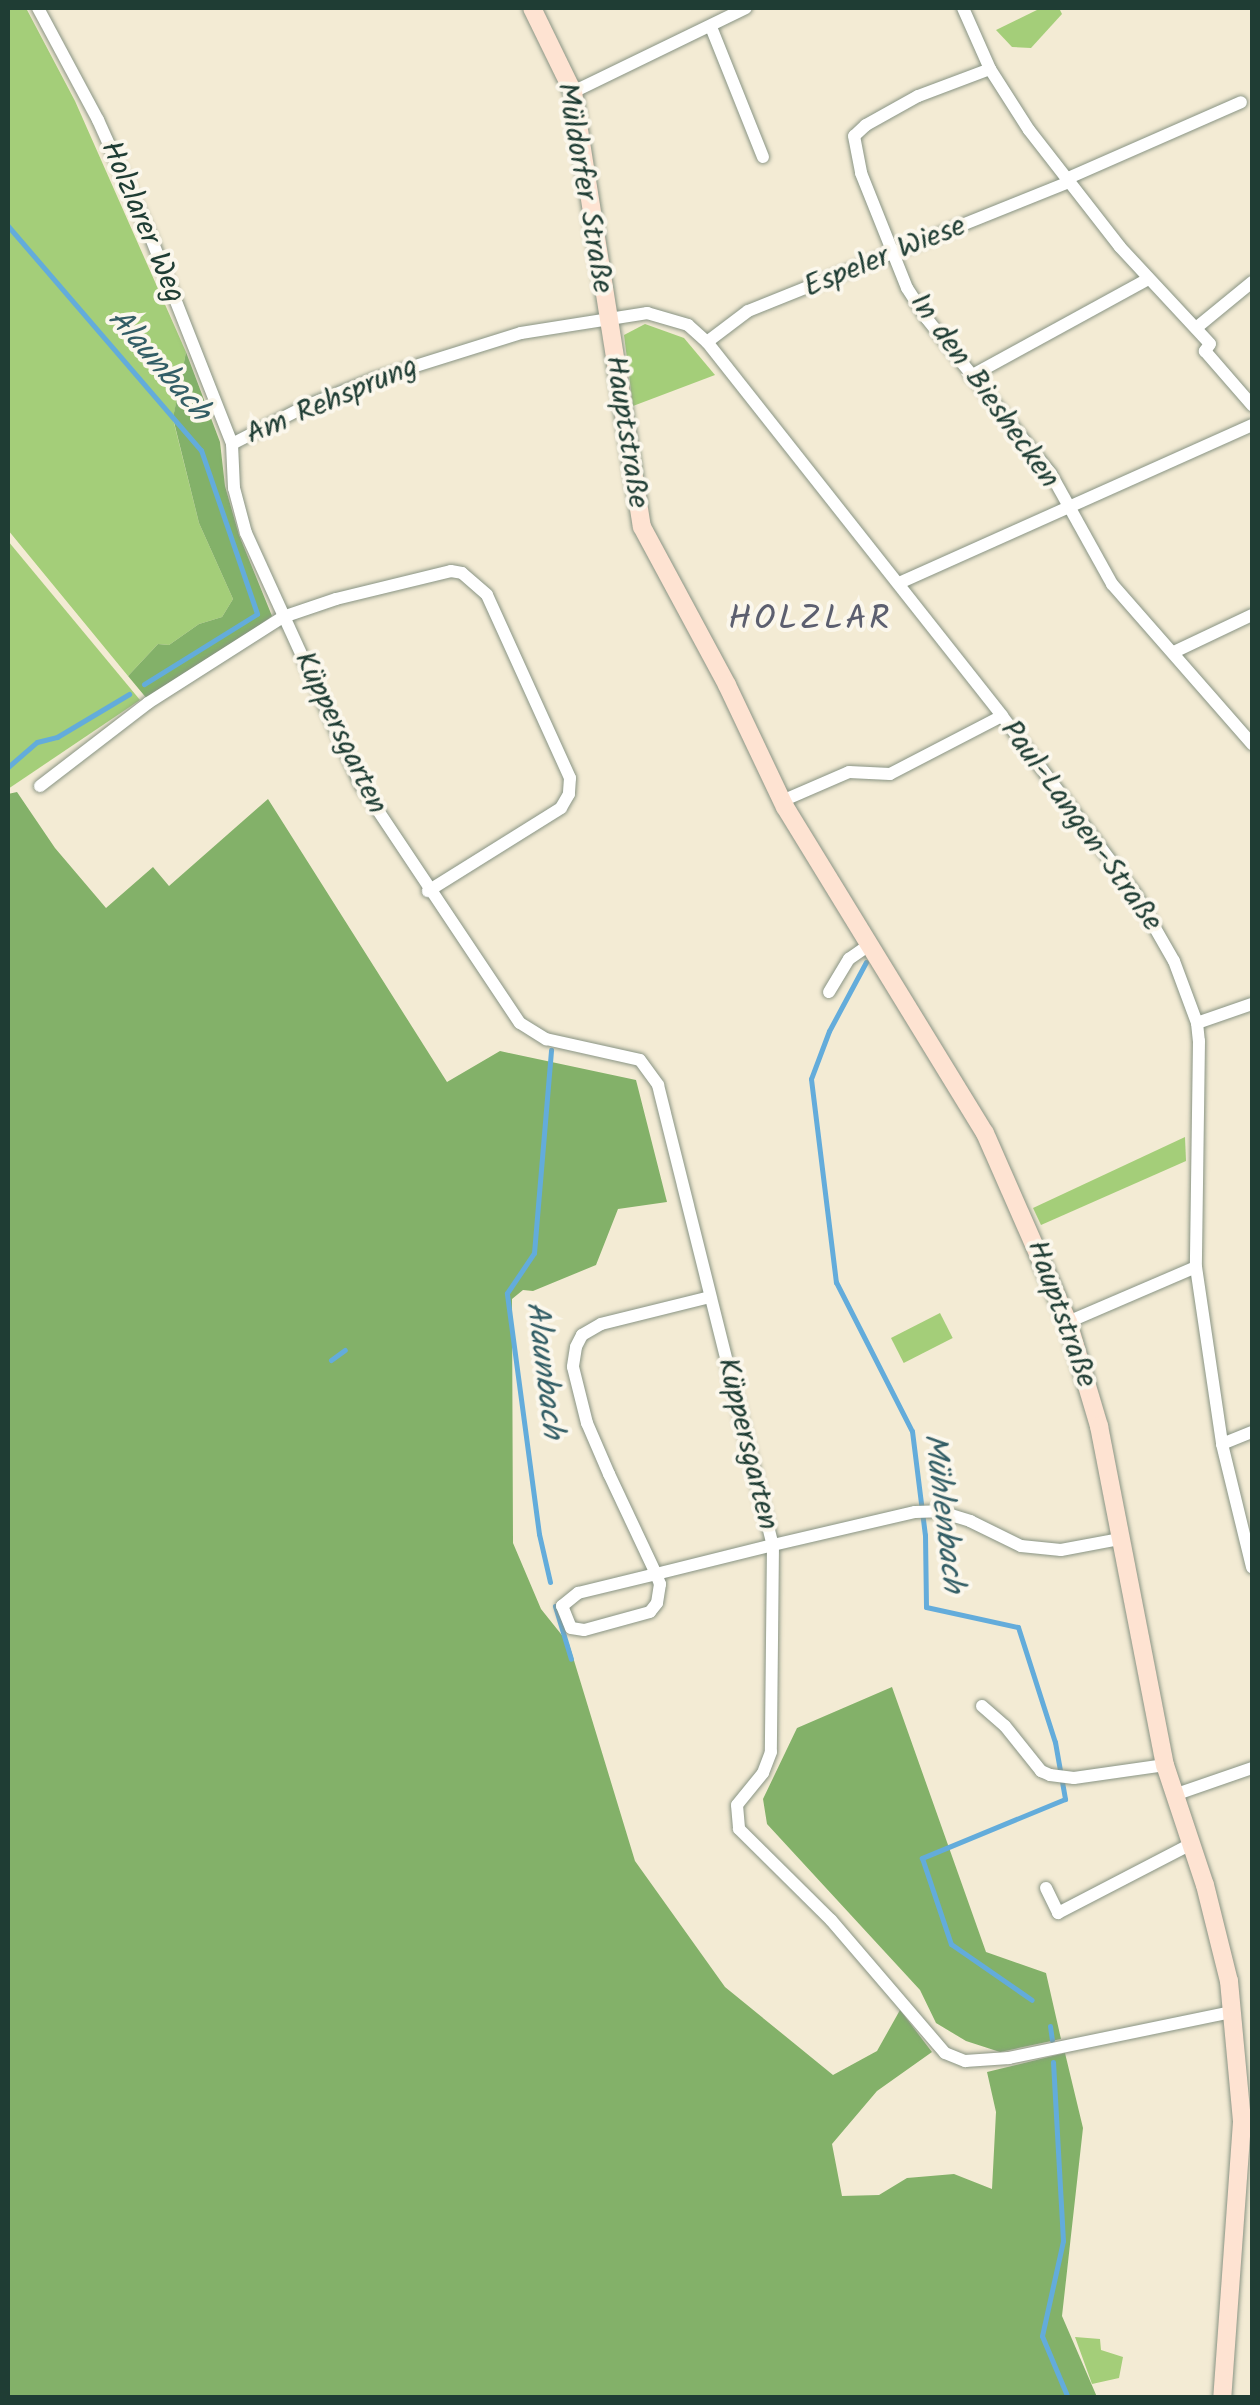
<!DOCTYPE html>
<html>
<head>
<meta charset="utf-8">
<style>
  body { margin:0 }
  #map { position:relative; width:1260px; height:2405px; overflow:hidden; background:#f3ebd4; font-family:Kalam,sans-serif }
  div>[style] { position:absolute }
  .green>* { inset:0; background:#a4ce79; transform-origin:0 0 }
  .forest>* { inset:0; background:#83b169 }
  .stream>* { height:5px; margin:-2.5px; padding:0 2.5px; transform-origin:2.5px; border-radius:2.5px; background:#63acdb }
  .roads { filter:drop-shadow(0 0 2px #899484) drop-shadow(0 0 2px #899484) }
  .minor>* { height:12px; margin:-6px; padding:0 6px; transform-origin:6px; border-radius:6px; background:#fff }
  .secondary>* { height:18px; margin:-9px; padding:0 9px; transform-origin:9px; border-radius:9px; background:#fee3d2 }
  span { translate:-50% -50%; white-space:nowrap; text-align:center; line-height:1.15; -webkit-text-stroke:8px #fbf7ec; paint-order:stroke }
  .street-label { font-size:30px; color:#1f3d34 }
  .water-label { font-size:32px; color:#335e66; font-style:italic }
  .quarter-label { font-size:35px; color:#5c5f6f; letter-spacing:2.5px }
  .frame { position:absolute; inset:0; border:10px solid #1f3d34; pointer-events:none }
</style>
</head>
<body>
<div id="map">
  <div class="green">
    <i style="clip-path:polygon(8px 8px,26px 8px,75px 101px,186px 352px,173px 419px,199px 523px,233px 599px,222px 617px,199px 624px,169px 645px,158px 644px,128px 676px,8px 530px)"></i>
    <i style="clip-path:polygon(1041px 8px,1059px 8px,1062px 14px,1031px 48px,1012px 47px,996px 30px)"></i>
    <i style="clip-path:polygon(645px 324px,684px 338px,715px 375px,633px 406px,624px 335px)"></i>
    <i style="clip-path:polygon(8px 541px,140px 700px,8px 789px)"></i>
    <i style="clip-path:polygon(1185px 1137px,1186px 1161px,1041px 1225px,1033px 1208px)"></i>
    <i style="left:940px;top:1313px;width:28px;height:55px;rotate:63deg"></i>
    <i style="clip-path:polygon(1075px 2337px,1100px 2339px,1101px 2350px,1123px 2357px,1119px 2378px,1092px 2384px)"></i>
  </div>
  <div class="forest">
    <i style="clip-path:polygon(186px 352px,220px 442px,225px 486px,239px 535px,272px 616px,153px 706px,128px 676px,158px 644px,169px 645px,199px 624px,222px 617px,233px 599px,199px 523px,173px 418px)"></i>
    <i style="clip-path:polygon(17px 792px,55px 848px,106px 908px,153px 867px,169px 886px,268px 799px,447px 1082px,500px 1051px,636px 1080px,667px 1202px,618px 1209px,596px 1265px,533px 1291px,523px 1290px,512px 1299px,513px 1543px,541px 1609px,569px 1644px,635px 1861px,725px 1987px,833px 2075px,877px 2051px,900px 2010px,932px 2052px,877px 2091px,832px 2144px,842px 2196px,879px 2195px,907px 2178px,954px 2174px,992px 2189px,996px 2112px,987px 2072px,1065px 2053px,1083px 2128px,1062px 2316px,1097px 2397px,8px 2397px,8px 794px)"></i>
    <i style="clip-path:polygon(892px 1687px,986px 1952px,1046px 1973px,1061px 2039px,1000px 2052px,966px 2041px,936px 2023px,920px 1990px,767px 1824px,763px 1799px,797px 1728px)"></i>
  </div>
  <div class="stream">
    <i style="left:8px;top:226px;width:296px;rotate:49.3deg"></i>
    <i style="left:201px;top:450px;width:173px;rotate:71.1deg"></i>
    <i style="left:257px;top:614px;width:133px;rotate:148.2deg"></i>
    <i style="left:8px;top:767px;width:38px;rotate:-41deg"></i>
    <i style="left:37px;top:742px;width:21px;rotate:-14deg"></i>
    <i style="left:57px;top:737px;width:84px;rotate:-30.8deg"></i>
    <i style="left:866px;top:962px;width:78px;rotate:118.2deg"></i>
    <i style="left:829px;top:1031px;width:51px;rotate:110.6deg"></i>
    <i style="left:811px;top:1079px;width:205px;rotate:83deg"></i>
    <i style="left:836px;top:1282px;width:167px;rotate:63deg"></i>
    <i style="left:912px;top:1431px;width:105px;rotate:82.9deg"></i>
    <i style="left:925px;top:1535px;width:72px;rotate:89.2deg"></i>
    <i style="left:926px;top:1607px;width:94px;rotate:12.3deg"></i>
    <i style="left:1018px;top:1627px;width:121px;rotate:72.2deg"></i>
    <i style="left:1055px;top:1742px;width:58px;rotate:80deg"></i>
    <i style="left:1065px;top:1799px;width:155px;rotate:157.6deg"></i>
    <i style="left:922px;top:1858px;width:91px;rotate:71.4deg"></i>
    <i style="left:951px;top:1944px;width:98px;rotate:34.7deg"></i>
    <i style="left:331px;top:1360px;width:17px;rotate:-36deg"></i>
    <i style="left:550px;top:1582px;width:49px;rotate:-102.9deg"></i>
    <i style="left:539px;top:1534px;width:243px;rotate:-97.6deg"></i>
    <i style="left:507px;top:1293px;width:48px;rotate:-56deg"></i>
    <i style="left:534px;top:1253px;width:204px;rotate:-85.2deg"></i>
    <i style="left:555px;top:1606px;width:55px;rotate:73.2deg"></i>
    <i style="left:1050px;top:2026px;width:14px;rotate:82deg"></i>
    <i style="left:1053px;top:2062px;width:179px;rotate:86.8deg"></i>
    <i style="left:1063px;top:2241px;width:97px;rotate:102.5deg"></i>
    <i style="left:1042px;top:2336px;width:67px;rotate:67.2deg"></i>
  </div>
  <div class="roads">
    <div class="minor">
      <i style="left:38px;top:8px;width:127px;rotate:61.8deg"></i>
      <i style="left:98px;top:120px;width:129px;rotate:65.8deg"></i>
      <i style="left:151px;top:238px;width:221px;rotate:68.5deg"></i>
      <i style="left:232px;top:444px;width:44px;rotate:87.4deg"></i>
      <i style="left:234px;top:488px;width:47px;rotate:75.1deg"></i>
      <i style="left:246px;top:533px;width:277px;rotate:65.5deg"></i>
      <i style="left:361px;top:785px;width:286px;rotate:56.3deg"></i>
      <i style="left:520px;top:1023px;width:31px;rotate:32deg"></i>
      <i style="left:546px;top:1039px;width:96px;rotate:12.6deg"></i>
      <i style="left:640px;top:1060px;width:31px;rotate:54deg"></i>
      <i style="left:658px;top:1085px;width:474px;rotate:76deg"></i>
      <i style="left:773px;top:1545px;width:207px;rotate:90.6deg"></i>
      <i style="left:771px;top:1752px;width:22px;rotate:111deg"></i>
      <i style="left:763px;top:1773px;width:41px;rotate:129.1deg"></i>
      <i style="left:737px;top:1805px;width:24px;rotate:85deg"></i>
      <i style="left:739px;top:1829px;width:129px;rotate:44.7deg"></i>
      <i style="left:831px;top:1920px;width:175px;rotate:49.4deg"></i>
      <i style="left:945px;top:2053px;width:22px;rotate:22deg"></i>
      <i style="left:965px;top:2061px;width:44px;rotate:-3.9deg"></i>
      <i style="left:1009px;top:2058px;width:228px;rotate:-11.7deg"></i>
      <i style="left:963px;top:8px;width:67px;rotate:66.1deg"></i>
      <i style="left:990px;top:69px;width:72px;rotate:57.4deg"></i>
      <i style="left:1029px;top:130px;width:148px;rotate:52.1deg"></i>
      <i style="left:1120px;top:247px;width:132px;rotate:47.1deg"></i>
      <i style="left:1210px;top:344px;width:9px;rotate:126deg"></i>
      <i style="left:1205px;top:351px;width:72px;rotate:49deg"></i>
      <i style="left:711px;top:27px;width:140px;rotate:68.2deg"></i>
      <i style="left:990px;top:69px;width:77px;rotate:159.4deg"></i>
      <i style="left:918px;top:96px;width:60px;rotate:150.9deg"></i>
      <i style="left:866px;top:125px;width:16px;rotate:137deg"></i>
      <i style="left:854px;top:136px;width:38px;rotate:79deg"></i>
      <i style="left:861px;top:173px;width:124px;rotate:68.2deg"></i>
      <i style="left:907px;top:288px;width:37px;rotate:57deg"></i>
      <i style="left:927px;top:319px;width:198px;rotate:51.3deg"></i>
      <i style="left:1051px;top:474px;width:126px;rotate:61deg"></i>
      <i style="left:1112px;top:584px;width:213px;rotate:48.8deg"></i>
      <i style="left:573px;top:92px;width:192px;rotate:-25.9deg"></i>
      <i style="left:1066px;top:179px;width:191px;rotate:-23.7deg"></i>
      <i style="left:1196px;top:328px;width:72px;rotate:-39.4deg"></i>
      <i style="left:707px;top:342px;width:51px;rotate:-37.1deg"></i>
      <i style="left:748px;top:311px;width:346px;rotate:-21.9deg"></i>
      <i style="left:971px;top:376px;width:202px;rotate:-28.7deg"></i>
      <i style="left:232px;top:444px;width:83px;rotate:-27.2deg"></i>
      <i style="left:306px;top:406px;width:73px;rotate:-21.7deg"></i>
      <i style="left:374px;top:379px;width:154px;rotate:-17.4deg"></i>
      <i style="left:521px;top:333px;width:128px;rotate:-9deg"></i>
      <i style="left:647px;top:313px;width:43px;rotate:16.3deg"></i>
      <i style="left:688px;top:325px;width:25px;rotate:42deg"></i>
      <i style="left:707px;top:342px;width:476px;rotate:51.7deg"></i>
      <i style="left:1002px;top:716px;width:221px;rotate:53.1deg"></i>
      <i style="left:1135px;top:893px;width:78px;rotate:60.2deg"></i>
      <i style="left:1174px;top:961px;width:66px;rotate:69.6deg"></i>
      <i style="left:1197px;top:1023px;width:18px;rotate:84deg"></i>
      <i style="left:1199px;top:1041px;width:226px;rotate:90.8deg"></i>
      <i style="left:1196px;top:1267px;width:179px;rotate:81.6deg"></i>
      <i style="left:1222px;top:1444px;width:127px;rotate:76.3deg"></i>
      <i style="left:899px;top:583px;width:387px;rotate:-24.1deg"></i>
      <i style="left:1174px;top:652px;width:86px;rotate:-25.4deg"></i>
      <i style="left:40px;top:786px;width:136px;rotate:-37.5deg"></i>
      <i style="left:148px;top:703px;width:160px;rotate:-32.5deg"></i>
      <i style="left:283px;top:617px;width:56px;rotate:-18.8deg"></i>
      <i style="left:336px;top:599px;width:118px;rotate:-13.7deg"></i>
      <i style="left:451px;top:571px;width:11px;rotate:10deg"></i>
      <i style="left:462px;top:573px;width:33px;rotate:41deg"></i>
      <i style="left:487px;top:595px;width:201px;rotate:65.6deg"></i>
      <i style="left:570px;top:778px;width:16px;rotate:94deg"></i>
      <i style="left:569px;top:794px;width:16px;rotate:120deg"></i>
      <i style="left:561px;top:808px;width:157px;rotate:148deg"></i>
      <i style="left:782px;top:801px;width:73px;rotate:-23.4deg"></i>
      <i style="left:849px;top:772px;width:41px;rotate:2.8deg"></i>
      <i style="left:890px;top:774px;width:126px;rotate:-27.4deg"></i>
      <i style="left:829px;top:992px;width:39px;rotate:-59deg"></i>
      <i style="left:849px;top:959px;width:24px;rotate:-35deg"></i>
      <i style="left:1197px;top:1023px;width:58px;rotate:-19.1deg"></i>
      <i style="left:710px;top:1297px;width:112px;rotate:166.1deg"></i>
      <i style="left:601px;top:1324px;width:22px;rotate:150deg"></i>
      <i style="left:582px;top:1335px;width:13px;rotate:117deg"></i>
      <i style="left:576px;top:1347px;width:20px;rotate:99deg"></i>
      <i style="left:573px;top:1367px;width:58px;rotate:76deg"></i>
      <i style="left:587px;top:1423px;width:56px;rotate:66.7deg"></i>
      <i style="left:609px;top:1474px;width:110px;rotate:64.8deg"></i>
      <i style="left:656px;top:1574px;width:11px;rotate:68deg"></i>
      <i style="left:660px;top:1584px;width:19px;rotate:99deg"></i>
      <i style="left:657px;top:1603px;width:11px;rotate:128deg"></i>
      <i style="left:650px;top:1612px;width:68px;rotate:164.7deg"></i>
      <i style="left:584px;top:1630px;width:13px;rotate:-171deg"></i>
      <i style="left:571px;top:1628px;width:24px;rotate:-112deg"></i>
      <i style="left:562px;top:1606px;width:21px;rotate:-39deg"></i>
      <i style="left:578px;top:1593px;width:80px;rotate:-13.7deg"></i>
      <i style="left:656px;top:1574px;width:121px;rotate:-13.9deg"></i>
      <i style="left:773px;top:1545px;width:146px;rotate:-13.1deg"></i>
      <i style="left:915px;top:1512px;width:23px;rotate:-2deg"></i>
      <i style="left:938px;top:1511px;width:34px;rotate:17deg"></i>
      <i style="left:970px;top:1521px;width:57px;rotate:26.1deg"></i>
      <i style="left:1021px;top:1546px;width:40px;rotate:5.7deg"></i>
      <i style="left:1061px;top:1550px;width:59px;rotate:-10.7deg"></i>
      <i style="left:1068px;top:1322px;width:139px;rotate:-23.3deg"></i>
      <i style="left:1222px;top:1444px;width:32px;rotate:-22deg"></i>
      <i style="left:982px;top:1706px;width:30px;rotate:41deg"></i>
      <i style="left:1005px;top:1726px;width:58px;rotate:51.3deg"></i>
      <i style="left:1041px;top:1771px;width:10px;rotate:24deg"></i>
      <i style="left:1050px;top:1775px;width:24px;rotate:7deg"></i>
      <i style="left:1074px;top:1778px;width:92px;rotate:-8.1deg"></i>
      <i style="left:1174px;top:1795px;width:83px;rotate:-19.1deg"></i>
      <i style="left:1046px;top:1888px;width:28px;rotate:64deg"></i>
      <i style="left:1058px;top:1913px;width:148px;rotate:-27.4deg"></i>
    </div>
    <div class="secondary">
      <i style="left:532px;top:8px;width:93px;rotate:64deg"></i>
      <i style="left:573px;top:92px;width:440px;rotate:81deg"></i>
      <i style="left:642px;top:527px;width:179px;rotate:61.7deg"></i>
      <i style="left:727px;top:685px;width:135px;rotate:64.6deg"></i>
      <i style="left:785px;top:807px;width:382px;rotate:58.5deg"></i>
      <i style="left:985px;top:1133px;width:206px;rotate:66.3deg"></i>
      <i style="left:1068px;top:1322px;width:109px;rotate:73.4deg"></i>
      <i style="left:1099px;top:1426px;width:345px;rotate:79deg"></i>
      <i style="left:1165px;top:1765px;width:126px;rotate:71.6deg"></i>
      <i style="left:1205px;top:1885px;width:99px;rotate:76deg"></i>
      <i style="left:1229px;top:1981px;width:142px;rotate:84.7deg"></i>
      <i style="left:1242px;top:2122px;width:277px;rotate:94.1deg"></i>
    </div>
  </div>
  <div class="street-label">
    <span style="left:584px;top:188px;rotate:80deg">Müldorfer Straße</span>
    <span style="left:142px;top:222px;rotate:67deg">Holzlarer Weg</span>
    <span style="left:885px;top:257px;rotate:-22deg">Espeler Wiese</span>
    <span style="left:984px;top:391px;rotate:54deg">In den Bieshecken</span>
    <span style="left:332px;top:401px;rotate:-23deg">Am Rehsprung</span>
    <span style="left:626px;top:432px;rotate:81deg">Hauptstraße</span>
    <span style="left:340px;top:733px;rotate:64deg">Küppersgarten</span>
    <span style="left:1081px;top:826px;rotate:54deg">Paul-Langen-Straße</span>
    <span style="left:1061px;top:1314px;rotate:70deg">Hauptstraße</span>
    <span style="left:747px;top:1444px;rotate:76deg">Küppersgarten</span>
  </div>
  <div class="water-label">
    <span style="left:158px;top:366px;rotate:49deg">Alaunbach</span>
    <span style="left:543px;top:1370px;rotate:83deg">Alaunbach</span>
    <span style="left:942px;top:1513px;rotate:83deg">Mühlenbach</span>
  </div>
  <div class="quarter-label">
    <span style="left:810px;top:620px">HOLZLAR</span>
  </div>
  <div class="frame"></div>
</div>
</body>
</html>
